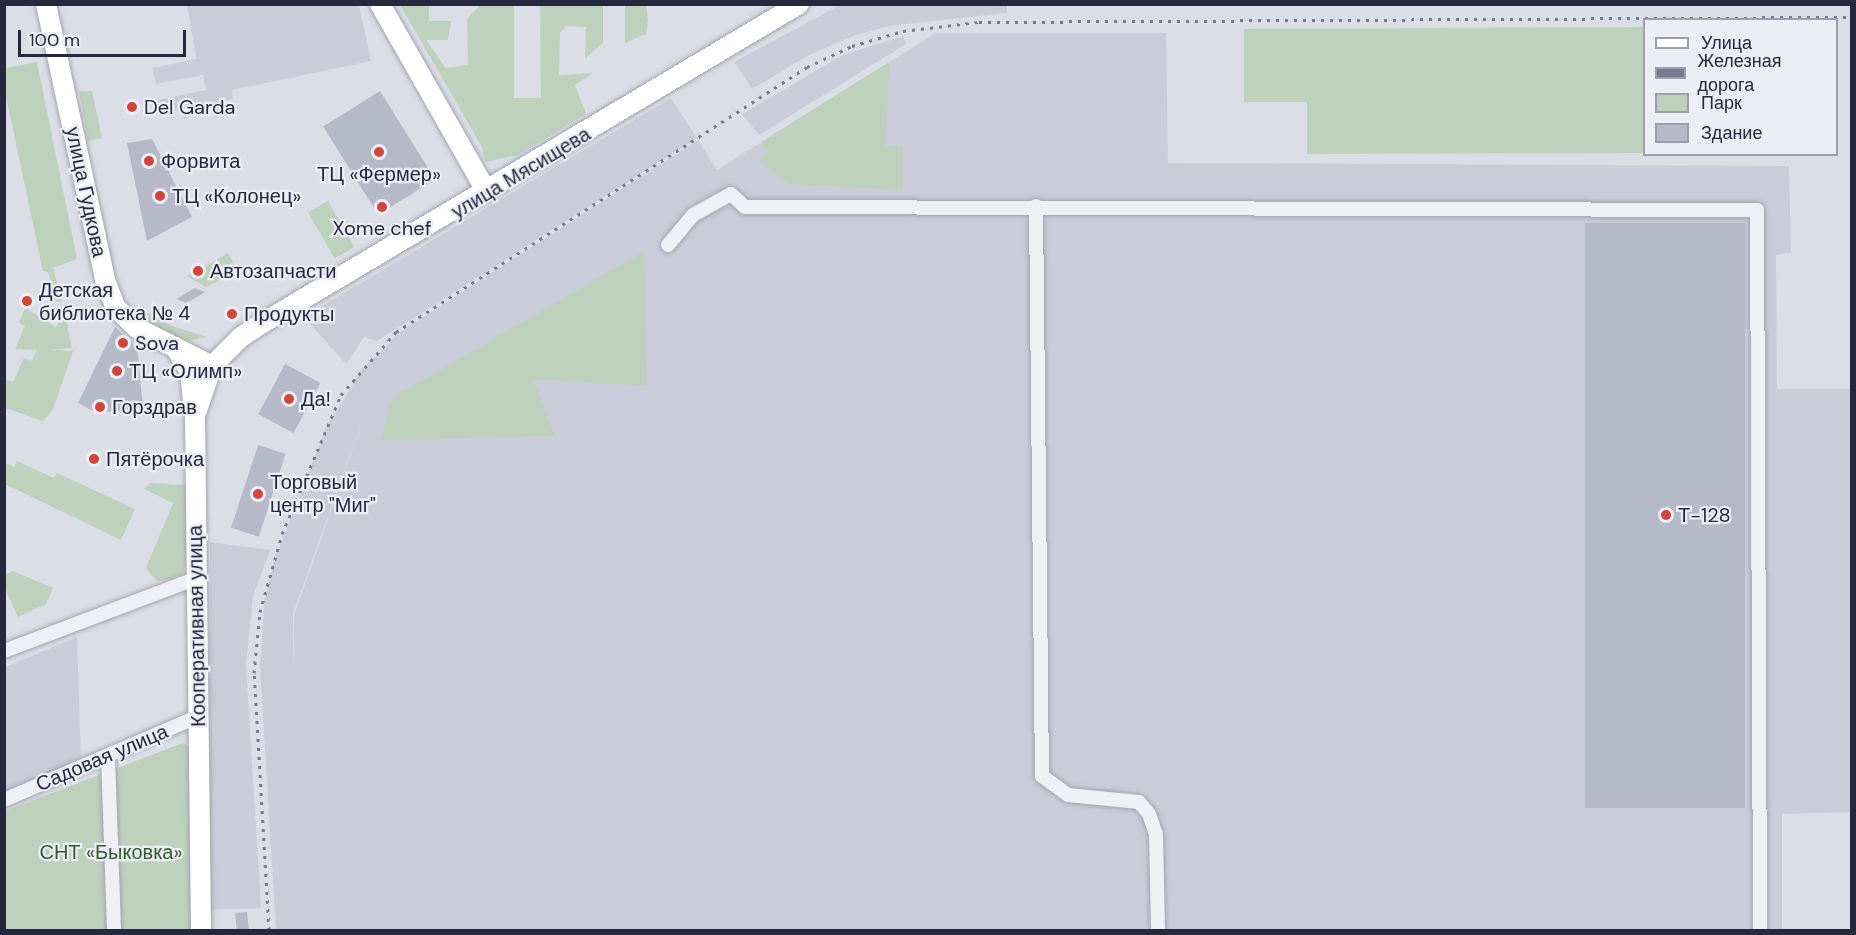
<!DOCTYPE html>
<html>
<head>
<meta charset="utf-8">
<style>
  body { margin:0 }
  #map { position:relative; width:1856px; height:935px; overflow:hidden; background:#dcdee7; font-family:"DM Sans",sans-serif }
  div>[style] { position:absolute }
  .built>* { inset:0; background:#cacdd9 }
  .green>* { inset:0; background:#bed1bd; transform-origin:0 0 }
  .building>* { inset:0; background:#b6b9c7; transform-origin:0 0 }
  .roads { filter:drop-shadow(0 0 2px #a2a4b1) drop-shadow(0 0 2px #a2a4b1) }
  .street>* { height:14px; margin:-7px; padding:0 7px; transform-origin:7px; border-radius:7px; background:#eff0f5 }
  .secondary>* { height:20px; margin:-10px; padding:0 10px; transform-origin:10px; border-radius:10px; background:#fff }
  .rail>* { height:3px; margin-top:-1.5px; transform-origin:0; background:repeating-linear-gradient(90deg,#757a91 0 3px,transparent 0 9px) }
  .dots>* { width:16px; height:16px; translate:-50% -50%; box-sizing:border-box; border:3px solid #ecedf5; border-radius:50% }
  span { translate:-50% -50%; white-space:nowrap; text-align:center; line-height:1.15; -webkit-text-stroke:4.5px #ecedf5; paint-order:stroke }
  .poi-label { font-size:20px; color:#26293e }
  .left { translate:0 -50%; text-align:left }
  .street-label { font-size:20px; color:#26293e }
  .park-label { font-size:20px; color:#325a33 }
  .frame { position:absolute; inset:0; border:6px solid #26293e; pointer-events:none }
  .legend { position:absolute; left:1643px; top:18px; width:195px; height:138px; box-sizing:border-box; background:#ecedf5; border:2px solid #9d9fac; margin:0; padding:8px 10px; list-style:none; font-size:18px; color:#26293e }
  .legend li { display:flex; align-items:center; gap:12px; height:30px }
  .legend b { width:30px; border:2px solid #9d9fac }
  .scale { position:absolute; left:18px; top:30px; width:168px; height:27px; box-sizing:border-box; border:3px solid #26293e; border-top:0; padding-left:8px; font-size:18px; line-height:21px; white-space:nowrap; color:#26293e; -webkit-text-stroke:4px #ecedf5; paint-order:stroke }
</style>
</head>
<body>
<div id="map">
  <div class="built">
    <i style="clip-path:polygon(187px 4px,359px 5px,371px 61px,232px 90px,233px 99px,161px 114px,158px 100px,206px 90px,203px 75px,156px 84px,152px 68px,196px 59px)"></i>
    <i style="clip-path:polygon(840px 5px,1007px 5px,1007px 13px,889px 26px,856px 35px,809px 55px,752px 89px,734px 62px)"></i>
    <i style="clip-path:polygon(evenodd,936px 33px,1166px 33px,1168px 163px,1789px 166px,1791px 253px,1776px 255px,1777px 389px,1851px 389px,1852px 812px,1782px 814px,1782px 930px,276px 930px,260px 666px,264px 605px,274px 561px,326px 428px,361px 371px,399px 333px,698px 140px,717px 170px,936px 33px,372px 394px,294px 615px,293px 674px,293px 614px,372px 394px)"></i>
    <i style="clip-path:polygon(903px 36px,906px 44px,759px 135px,742px 114px,843px 55px)"></i>
    <i style="clip-path:polygon(671px 98px,697px 138px,377px 341px,364px 337px,346px 364px,304px 317px)"></i>
    <i style="clip-path:polygon(210px 542px,270px 550px,253px 596px,246px 664px,261px 908px,209px 910px)"></i>
    <i style="clip-path:polygon(77px 637px,81px 761px,5px 794px,5px 667px)"></i>
  </div>
  <div class="green">
    <i style="clip-path:polygon(400px 5px,429px 5px,429px 21px,451px 21px,448px 40px,426px 40px,446px 68px,468px 65px,467px 19px,480px 5px,514px 5px,514px 98px,541px 98px,540px 5px,603px 5px,603px 43px,585px 58px,586px 27px,566px 26px,560px 33px,559px 75px,593px 73px,575px 85px,586px 114px,518px 155px,485px 162px,482px 147px)"></i>
    <i style="clip-path:polygon(625px 5px,646px 5px,648px 20px,646px 34px,625px 43px)"></i>
    <i style="clip-path:polygon(1644px 27px,1644px 153px,1307px 154px,1307px 102px,1244px 102px,1244px 29px)"></i>
    <i style="clip-path:polygon(37px 62px,77px 259px,53px 268px,62px 303px,46px 296px,51px 283px,48px 272px,43px 271px,5px 92px,6px 68px)"></i>
    <i style="clip-path:polygon(889px 62px,886px 146px,903px 146px,903px 190px,788px 184px,758px 160px,768px 153px,761px 142px)"></i>
    <i style="clip-path:polygon(92px 91px,102px 138px,88px 141px,79px 91px)"></i>
    <i style="left:328px;top:201px;width:53px;height:23px;rotate:60deg"></i>
    <i style="clip-path:polygon(645px 251px,647px 386px,533px 379px,555px 436px,381px 440px,392px 398px)"></i>
    <i style="clip-path:polygon(228px 253px,233px 262px,221px 270px,224px 278px,206px 287px,187px 276px)"></i>
    <i style="clip-path:polygon(25px 308px,56px 327px,61px 317px,66px 319px,72px 348px,51px 350px,73px 351px,53px 409px,43px 421px,5px 408px,5px 379px,13px 382px,24px 358px,31px 361px,37px 350px,15px 349px,25px 326px,19px 323px)"></i>
    <i style="clip-path:polygon(149px 313px,172px 326px,207px 337px,183px 342px,146px 325px,143px 318px)"></i>
    <i style="clip-path:polygon(17px 461px,54px 478px,57px 473px,135px 509px,121px 540px,5px 484px,5px 463px,14px 467px)"></i>
    <i style="clip-path:polygon(150px 483px,186px 485px,187px 554px,183px 574px,168px 580px,157px 581px,146px 568px,173px 503px,144px 489px)"></i>
    <i style="clip-path:polygon(4px 566px,6px 574px,13px 571px,53px 588px,46px 604px,18px 617px,5px 588px)"></i>
    <i style="clip-path:polygon(183px 743px,192px 749px,191px 930px,5px 930px,5px 811px)"></i>
  </div>
  <div class="building">
    <i style="left:380px;top:91px;width:104px;height:67px;rotate:58deg"></i>
    <i style="clip-path:polygon(152px 139px,192px 217px,147px 241px,127px 143px)"></i>
    <i style="left:1585px;top:223px;width:160px;height:585px"></i>
    <i style="clip-path:polygon(195px 288px,205px 292px,187px 303px,176px 299px)"></i>
    <i style="clip-path:polygon(115px 327px,137px 347px,143px 408px,97px 413px,78px 403px)"></i>
    <i style="left:285px;top:364px;width:40px;height:57px;rotate:28deg"></i>
    <i style="left:258px;top:445px;width:29px;height:87px;rotate:18deg"></i>
    <i style="left:247px;top:912px;width:18px;height:12px;rotate:84deg"></i>
  </div>
  <div class="roads">
    <div class="street">
      <i style="left:1036px;top:206px;width:570px;rotate:89.4deg"></i>
      <i style="left:1042px;top:776px;width:32px;rotate:36deg"></i>
      <i style="left:1068px;top:795px;width:71px;rotate:5.6deg"></i>
      <i style="left:1139px;top:802px;width:16px;rotate:50deg"></i>
      <i style="left:1149px;top:814px;width:21px;rotate:71deg"></i>
      <i style="left:1156px;top:834px;width:96px;rotate:88.8deg"></i>
      <i style="left:668px;top:245px;width:39px;rotate:-50deg"></i>
      <i style="left:693px;top:215px;width:43px;rotate:-28.9deg"></i>
      <i style="left:731px;top:194px;width:19px;rotate:43deg"></i>
      <i style="left:745px;top:207px;width:1012px;rotate:0.17deg"></i>
      <i style="left:1757px;top:210px;width:720px;rotate:89.76deg"></i>
      <i style="left:4px;top:651px;width:206px;rotate:-20.7deg"></i>
      <i style="left:108px;top:757px;width:173px;rotate:88deg"></i>
      <i style="left:4px;top:800px;width:212px;rotate:-23.3deg"></i>
    </div>
    <div class="secondary">
      <i style="left:46px;top:4px;width:282px;rotate:77.9deg"></i>
      <i style="left:105px;top:280px;width:30px;rotate:69deg"></i>
      <i style="left:116px;top:308px;width:29px;rotate:44deg"></i>
      <i style="left:137px;top:328px;width:84px;rotate:26.9deg"></i>
      <i style="left:380px;top:4px;width:216px;rotate:60.4deg"></i>
      <i style="left:175px;top:347px;width:29px;rotate:59deg"></i>
      <i style="left:190px;top:372px;width:31px;rotate:84deg"></i>
      <i style="left:201px;top:930px;width:514px;rotate:-90.67deg"></i>
      <i style="left:195px;top:416px;width:53px;rotate:-71.2deg"></i>
      <i style="left:212px;top:366px;width:41px;rotate:-45deg"></i>
      <i style="left:241px;top:337px;width:30px;rotate:-33deg"></i>
      <i style="left:266px;top:321px;width:620px;rotate:-30.74deg"></i>
    </div>
  </div>
  <div class="rail">
    <i style="left:269px;top:930px;width:257px;rotate:-93.3deg"></i>
    <i style="left:254px;top:673px;width:61px;rotate:-84.4deg"></i>
    <i style="left:260px;top:612px;width:81px;rotate:-74.2deg"></i>
    <i style="left:282px;top:534px;width:151px;rotate:-67deg"></i>
    <i style="left:341px;top:395px;width:84px;rotate:-48.9deg"></i>
    <i style="left:396px;top:332px;width:489px;rotate:-32.8deg"></i>
    <i style="left:807px;top:67px;width:50px;rotate:-25deg"></i>
    <i style="left:852px;top:46px;width:53px;rotate:-16.4deg"></i>
    <i style="left:903px;top:31px;width:77px;rotate:-6.8deg"></i>
    <i style="left:979px;top:22px;width:873px;rotate:-0.33deg"></i>
  </div>
  <div class="dots">
    <i style="left:132px;top:107px;background:#d2453b"></i>
    <i style="left:379px;top:152px;background:#d2453b"></i>
    <i style="left:149px;top:161px;background:#d2453b"></i>
    <i style="left:160px;top:196px;background:#d2453b"></i>
    <i style="left:382px;top:207px;background:#d2453b"></i>
    <i style="left:198px;top:271px;background:#d2453b"></i>
    <i style="left:27px;top:301px;background:#d2453b"></i>
    <i style="left:232px;top:314px;background:#d2453b"></i>
    <i style="left:123px;top:343px;background:#d2453b"></i>
    <i style="left:117px;top:371px;background:#d2453b"></i>
    <i style="left:289px;top:399px;background:#d2453b"></i>
    <i style="left:100px;top:407px;background:#d2453b"></i>
    <i style="left:94px;top:459px;background:#d2453b"></i>
    <i style="left:258px;top:494px;background:#d2453b"></i>
    <i style="left:1666px;top:515px;background:#d2453b"></i>
  </div>
  <div class="poi-label">
    <span class="left" style="left:144px;top:107px">Del Garda</span>
    <span class="left" style="left:161px;top:161px">Форвита</span>
    <span style="left:379px;top:174px">ТЦ «Фермер»</span>
    <span class="left" style="left:172px;top:196px">ТЦ «Колонец»</span>
    <span style="left:382px;top:228px">Xome chef</span>
    <span class="left" style="left:210px;top:271px">Автозапчасти</span>
    <span class="left" style="left:39px;top:302px">Детская<br>библиотека № 4</span>
    <span class="left" style="left:244px;top:314px">Продукты</span>
    <span class="left" style="left:135px;top:343px">Sova</span>
    <span class="left" style="left:129px;top:371px">ТЦ «Олимп»</span>
    <span class="left" style="left:301px;top:399px">Да!</span>
    <span class="left" style="left:112px;top:407px">Горздрав</span>
    <span class="left" style="left:106px;top:459px">Пятёрочка</span>
    <span class="left" style="left:270px;top:494px">Торговый<br>центр "Миг"</span>
    <span class="left" style="left:1678px;top:515px">Т-128</span>
  </div>
  <div class="street-label">
    <span style="left:521px;top:173px;rotate:-31deg">улица Мясищева</span>
    <span style="left:86px;top:192px;rotate:78deg">улица Гудкова</span>
    <span style="left:197px;top:626px;rotate:-91deg">Кооперативная улица</span>
    <span style="left:102px;top:758px;rotate:-23deg">Садовая улица</span>
  </div>
  <div class="park-label">
    <span style="left:111px;top:852px">СНТ «Быковка»</span>
  </div>
  <div class="frame"></div>
  <ul class="legend">
  <li><b style="height:8px;background:#fff"></b>Улица</li>
  <li><b style="height:8px;background:#757a91"></b>Железная дорога</li>
  <li><b style="height:16px;background:#bed1bd"></b>Парк</li>
  <li><b style="height:16px;background:#b6b9c7"></b>Здание</li>
  </ul>
  <div class="scale">100 m</div>
</div>
</body>
</html>
